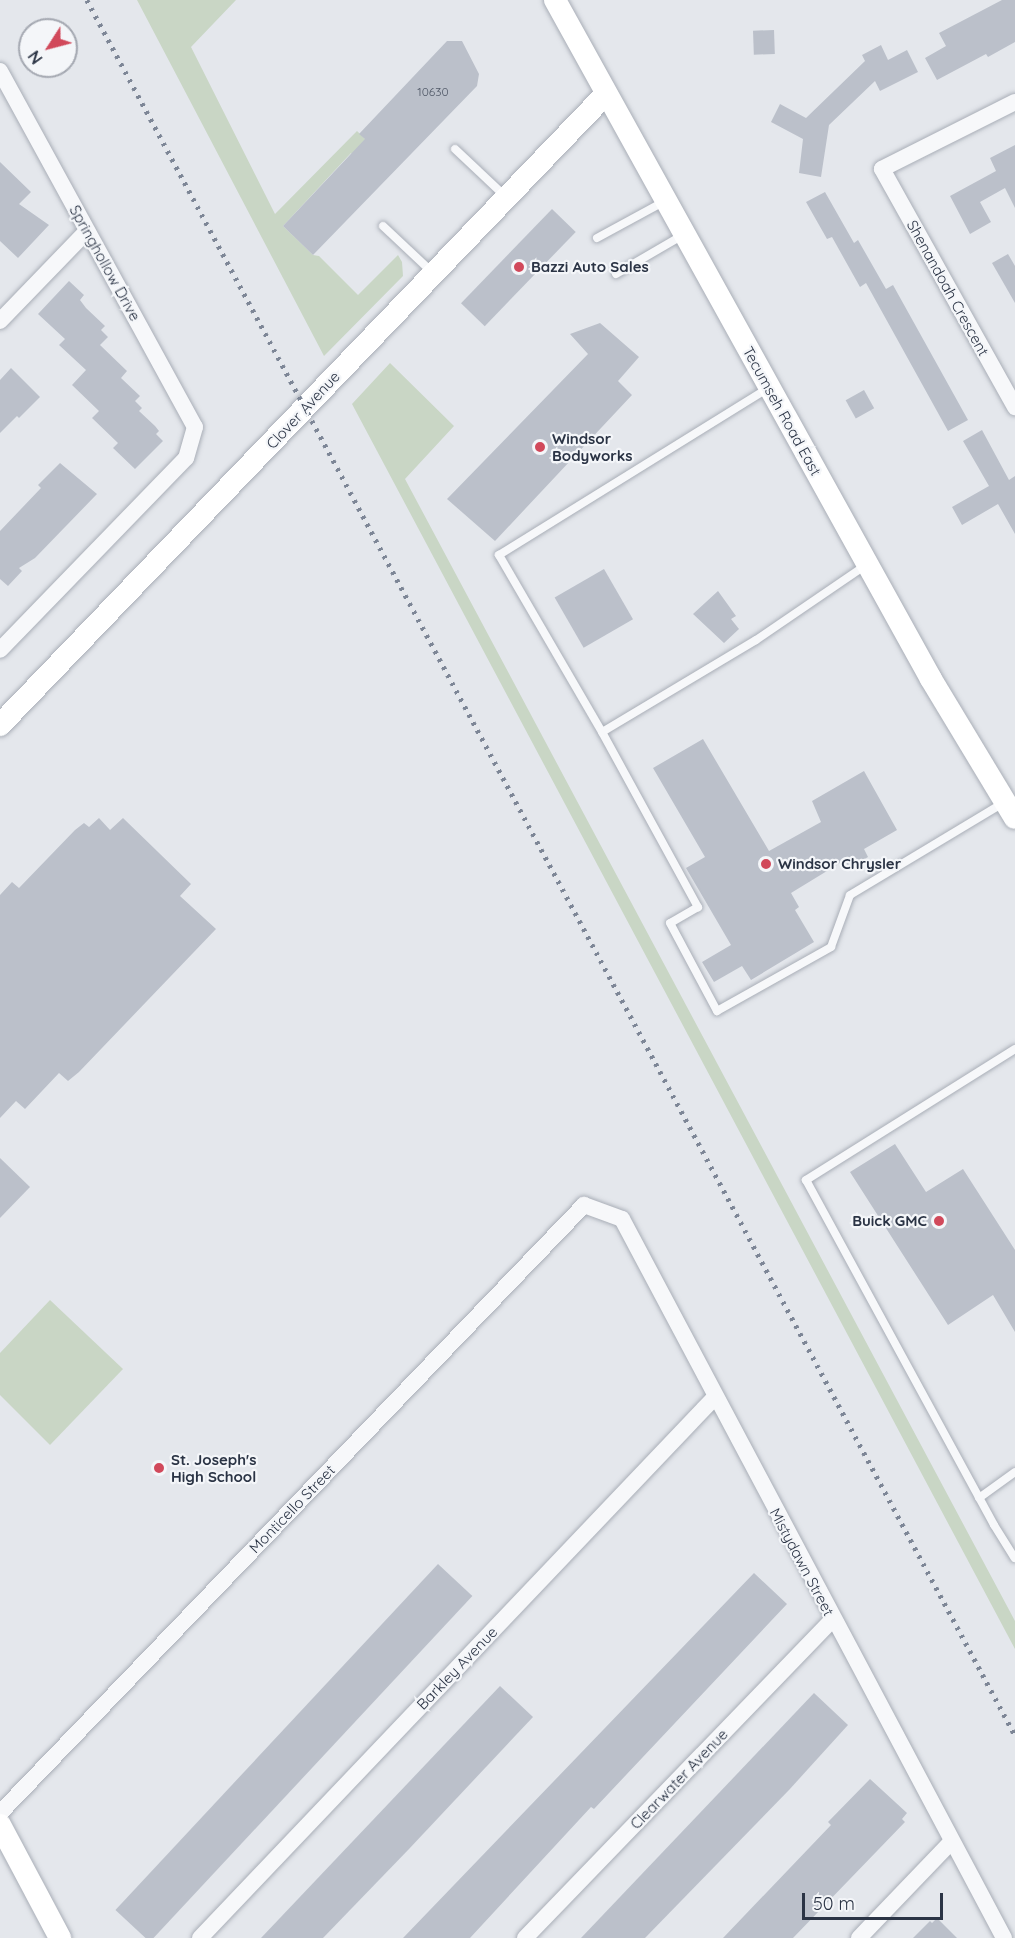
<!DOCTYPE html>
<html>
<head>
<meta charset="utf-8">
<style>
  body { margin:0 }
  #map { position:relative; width:1015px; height:1938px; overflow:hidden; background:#e4e7ec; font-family:Quicksand,sans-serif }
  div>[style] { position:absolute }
  .green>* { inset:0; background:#c9d6c5 }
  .building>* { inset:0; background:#bbc0ca; transform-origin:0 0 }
  .roads { filter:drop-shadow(0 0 2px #a9aeb7) drop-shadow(0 0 2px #a9aeb7) }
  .lane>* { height:8px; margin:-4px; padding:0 4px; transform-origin:4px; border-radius:4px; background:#f7f8fa }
  .street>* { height:16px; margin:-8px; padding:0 8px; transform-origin:8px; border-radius:8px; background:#f7f8fa }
  .secondary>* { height:22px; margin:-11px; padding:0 11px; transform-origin:11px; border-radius:11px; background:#fff }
  .rail>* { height:4.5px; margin-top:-2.25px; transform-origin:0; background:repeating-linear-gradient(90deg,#7d8696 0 3px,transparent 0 9px) }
  .dots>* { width:16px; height:16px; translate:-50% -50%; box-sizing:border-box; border:3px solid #f4f6f9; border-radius:50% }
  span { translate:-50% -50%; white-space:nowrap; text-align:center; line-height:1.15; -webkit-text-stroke:4.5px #f4f6f9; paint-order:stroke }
  .number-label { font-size:12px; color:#4f5766 }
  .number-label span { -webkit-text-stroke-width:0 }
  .street-label { font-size:15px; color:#2b3445 }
  .poi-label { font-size:15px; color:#2b3445; font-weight:700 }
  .left { translate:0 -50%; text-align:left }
  .right { translate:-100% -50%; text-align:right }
  .north { position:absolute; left:18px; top:18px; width:60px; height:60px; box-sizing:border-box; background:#f4f6f9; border:2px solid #a4a8b1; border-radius:50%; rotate:234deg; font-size:16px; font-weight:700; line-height:24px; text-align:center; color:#2b3445 }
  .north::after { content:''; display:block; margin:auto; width:21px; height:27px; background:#d1495b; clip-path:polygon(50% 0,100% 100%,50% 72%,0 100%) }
  .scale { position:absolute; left:802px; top:1893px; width:141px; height:27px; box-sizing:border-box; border:3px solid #2b3445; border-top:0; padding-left:8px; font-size:18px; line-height:21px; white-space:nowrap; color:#2b3445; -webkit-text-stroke:4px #f4f6f9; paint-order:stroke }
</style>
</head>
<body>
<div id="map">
  <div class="green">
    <i style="clip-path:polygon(137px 0,236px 0,191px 47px,275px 214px,357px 131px,396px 169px,382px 182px,351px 153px,283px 226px,313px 255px,319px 256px,358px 295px,398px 255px,402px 262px,403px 276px,324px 356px)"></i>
    <i style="clip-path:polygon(390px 363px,454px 426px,405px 479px,1015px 1621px,1015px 1649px,352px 404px)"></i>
    <i style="clip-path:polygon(50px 1300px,123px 1369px,50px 1445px,0 1395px,0 1353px)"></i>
  </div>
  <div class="building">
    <i style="clip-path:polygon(1002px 0,1015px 0,1015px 42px,988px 57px,986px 54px,937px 80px,925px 58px,946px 46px,939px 33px)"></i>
    <i style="left:774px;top:30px;width:24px;height:21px;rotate:88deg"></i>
    <i style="clip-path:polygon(447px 41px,462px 41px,479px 74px,477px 86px,313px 255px,283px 226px,365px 139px,359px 134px)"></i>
    <i style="clip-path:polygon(881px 45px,888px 60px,907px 50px,918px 72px,880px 91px,875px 81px,829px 125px,821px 177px,799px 173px,803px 139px,771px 122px,780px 104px,806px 118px,865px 61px,862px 55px)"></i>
    <i style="clip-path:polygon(1015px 145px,1015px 208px,1005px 188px,980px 202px,991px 222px,970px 234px,950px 196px,996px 171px,990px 158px)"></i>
    <i style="clip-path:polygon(0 162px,31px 192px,19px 204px,49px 225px,18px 258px,0 241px)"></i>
    <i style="clip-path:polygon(825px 192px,854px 243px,858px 240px,886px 289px,893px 285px,968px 420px,948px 431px,866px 283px,860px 287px,832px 237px,827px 239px,806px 202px)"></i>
    <i style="left:552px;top:209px;width:33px;height:131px;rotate:44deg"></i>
    <i style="clip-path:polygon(1008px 254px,1015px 266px,1015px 303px,992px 263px)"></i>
    <i style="clip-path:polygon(69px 281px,84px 295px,80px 300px,86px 308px,105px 326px,101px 330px,108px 337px,100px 345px,127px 371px,121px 378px,140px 396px,135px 401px,142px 408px,139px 411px,155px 426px,159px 431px,156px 434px,163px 441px,135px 469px,113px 448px,118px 443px,92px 418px,99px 411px,72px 385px,86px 370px,59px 345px,65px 339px,38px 314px)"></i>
    <i style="clip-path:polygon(600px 323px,639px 357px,618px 381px,632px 395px,495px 541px,447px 499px,588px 354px,570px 334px)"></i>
    <i style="clip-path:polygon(11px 368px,40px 397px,19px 418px,17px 416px,0 433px,0 380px)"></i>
    <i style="left:864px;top:390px;width:21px;height:21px;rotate:61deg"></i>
    <i style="clip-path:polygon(982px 430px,1009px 480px,1015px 476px,1015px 534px,998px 504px,962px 525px,952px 507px,989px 486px,963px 441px)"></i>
    <i style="clip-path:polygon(60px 463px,97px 494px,35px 558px,19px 568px,22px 571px,8px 586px,0 579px,0 531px,41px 488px,38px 485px)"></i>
    <i style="left:604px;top:569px;width:58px;height:57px;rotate:60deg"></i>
    <i style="clip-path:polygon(718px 591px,736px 616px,731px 619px,739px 629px,724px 643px,693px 614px)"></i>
    <i style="clip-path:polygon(703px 739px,769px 851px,821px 822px,812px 801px,864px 771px,897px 830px,864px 849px,868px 857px,849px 868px,845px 860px,791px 893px,799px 907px,795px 910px,814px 942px,751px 980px,742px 966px,714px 982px,702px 962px,731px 945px,686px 868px,705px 857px,653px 768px)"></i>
    <i style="clip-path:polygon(99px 818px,110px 830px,123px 818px,191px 884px,180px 896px,216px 929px,79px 1072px,68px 1081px,59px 1073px,25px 1109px,16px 1101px,0 1118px,0 895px,12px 882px,19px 888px,75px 830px,84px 823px,89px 827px)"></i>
    <i style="clip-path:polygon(895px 1144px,926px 1192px,963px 1169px,1015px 1250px,1015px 1332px,993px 1295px,948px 1325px,850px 1172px)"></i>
    <i style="clip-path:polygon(0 1158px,30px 1187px,0 1218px)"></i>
    <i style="left:438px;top:1564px;width:47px;height:473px;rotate:43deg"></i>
    <i style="clip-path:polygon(754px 1573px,787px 1604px,594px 1809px,591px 1807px,470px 1938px,403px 1938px)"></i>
    <i style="clip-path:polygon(500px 1686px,533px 1717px,409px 1849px,323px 1938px,261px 1938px)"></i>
    <i style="clip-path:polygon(814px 1693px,848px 1725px,789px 1790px,645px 1938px,581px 1938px)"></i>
    <i style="clip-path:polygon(870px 1779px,907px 1813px,902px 1819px,905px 1822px,793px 1938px,723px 1938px,831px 1825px,828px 1822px)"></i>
    <i style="clip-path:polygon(937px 1918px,957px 1938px,913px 1938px,930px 1921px,932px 1923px)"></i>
  </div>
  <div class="roads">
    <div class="lane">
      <i style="left:455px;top:149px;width:70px;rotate:43.3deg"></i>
      <i style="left:383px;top:226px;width:69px;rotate:43.2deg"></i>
      <i style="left:597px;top:238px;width:77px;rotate:-28.6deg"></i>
      <i style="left:616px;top:274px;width:78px;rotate:-30.2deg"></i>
      <i style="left:866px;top:565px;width:133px;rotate:145.7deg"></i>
      <i style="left:756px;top:640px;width:179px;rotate:149.1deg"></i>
      <i style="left:602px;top:732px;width:200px;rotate:61.3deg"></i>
      <i style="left:698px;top:907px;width:32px;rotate:150deg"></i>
      <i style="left:670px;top:923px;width:100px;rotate:61.9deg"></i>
      <i style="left:717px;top:1011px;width:131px;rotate:-29.3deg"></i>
      <i style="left:831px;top:947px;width:55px;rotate:-69.9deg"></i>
      <i style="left:850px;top:895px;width:181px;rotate:-31deg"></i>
      <i style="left:602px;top:732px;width:205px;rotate:-120.2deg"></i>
      <i style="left:499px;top:555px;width:317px;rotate:-31.8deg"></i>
      <i style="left:1015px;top:1049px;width:247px;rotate:147.9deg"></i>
      <i style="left:806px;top:1180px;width:393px;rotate:61.4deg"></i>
      <i style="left:994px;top:1525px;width:39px;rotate:58deg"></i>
      <i style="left:979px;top:1498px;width:44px;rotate:-35.8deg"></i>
    </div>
    <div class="street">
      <i style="left:0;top:71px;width:406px;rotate:61.3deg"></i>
      <i style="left:195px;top:427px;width:32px;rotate:106deg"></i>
      <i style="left:186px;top:458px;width:267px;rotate:134.1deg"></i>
      <i style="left:1015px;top:102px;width:149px;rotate:153.3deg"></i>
      <i style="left:882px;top:169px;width:273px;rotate:60.8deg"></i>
      <i style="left:0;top:321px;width:125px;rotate:-46deg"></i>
      <i style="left:0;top:1813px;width:843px;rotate:-46.15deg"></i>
      <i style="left:584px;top:1205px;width:40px;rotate:20.2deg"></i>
      <i style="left:622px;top:1219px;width:814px;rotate:62.02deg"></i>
      <i style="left:200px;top:1938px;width:746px;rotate:-46.41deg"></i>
      <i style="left:525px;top:1938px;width:442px;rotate:-46deg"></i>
      <i style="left:859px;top:1938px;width:133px;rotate:-46.2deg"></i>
    </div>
    <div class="secondary">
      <i style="left:555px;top:0;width:776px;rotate:61.02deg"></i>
      <i style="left:931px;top:679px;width:162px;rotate:58.9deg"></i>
      <i style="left:0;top:725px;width:875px;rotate:-46.16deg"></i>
      <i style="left:0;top:1825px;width:128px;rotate:62deg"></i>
    </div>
  </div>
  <div class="rail">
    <i style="left:87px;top:0;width:1968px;rotate:61.86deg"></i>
  </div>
  <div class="dots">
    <i style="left:519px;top:267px;background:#d1495b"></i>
    <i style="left:540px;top:447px;background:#d1495b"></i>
    <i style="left:766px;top:864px;background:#d1495b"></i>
    <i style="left:939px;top:1221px;background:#d1495b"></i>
    <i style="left:159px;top:1468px;background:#d1495b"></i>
  </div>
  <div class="number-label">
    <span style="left:433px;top:92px">10630</span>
  </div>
  <div class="street-label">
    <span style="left:105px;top:263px;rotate:61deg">Springhollow Drive</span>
    <span style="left:948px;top:288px;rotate:61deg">Shenandoah Crescent</span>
    <span style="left:303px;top:410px;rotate:-47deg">Clover Avenue</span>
    <span style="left:782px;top:411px;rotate:61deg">Tecumseh Road East</span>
    <span style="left:292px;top:1509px;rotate:-46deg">Monticello Street</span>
    <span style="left:802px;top:1562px;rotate:62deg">Mistydawn Street</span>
    <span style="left:457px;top:1668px;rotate:-46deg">Barkley Avenue</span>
    <span style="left:679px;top:1779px;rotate:-46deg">Clearwater Avenue</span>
  </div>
  <div class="poi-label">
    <span class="left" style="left:531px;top:267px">Bazzi Auto Sales</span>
    <span class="left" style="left:552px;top:447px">Windsor<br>Bodyworks</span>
    <span class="left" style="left:778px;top:864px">Windsor Chrysler</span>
    <span class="right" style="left:927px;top:1221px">Buick GMC</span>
    <span class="left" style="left:171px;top:1468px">St. Joseph's<br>High School</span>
  </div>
  <div class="north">N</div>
  <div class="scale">50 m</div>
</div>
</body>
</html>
